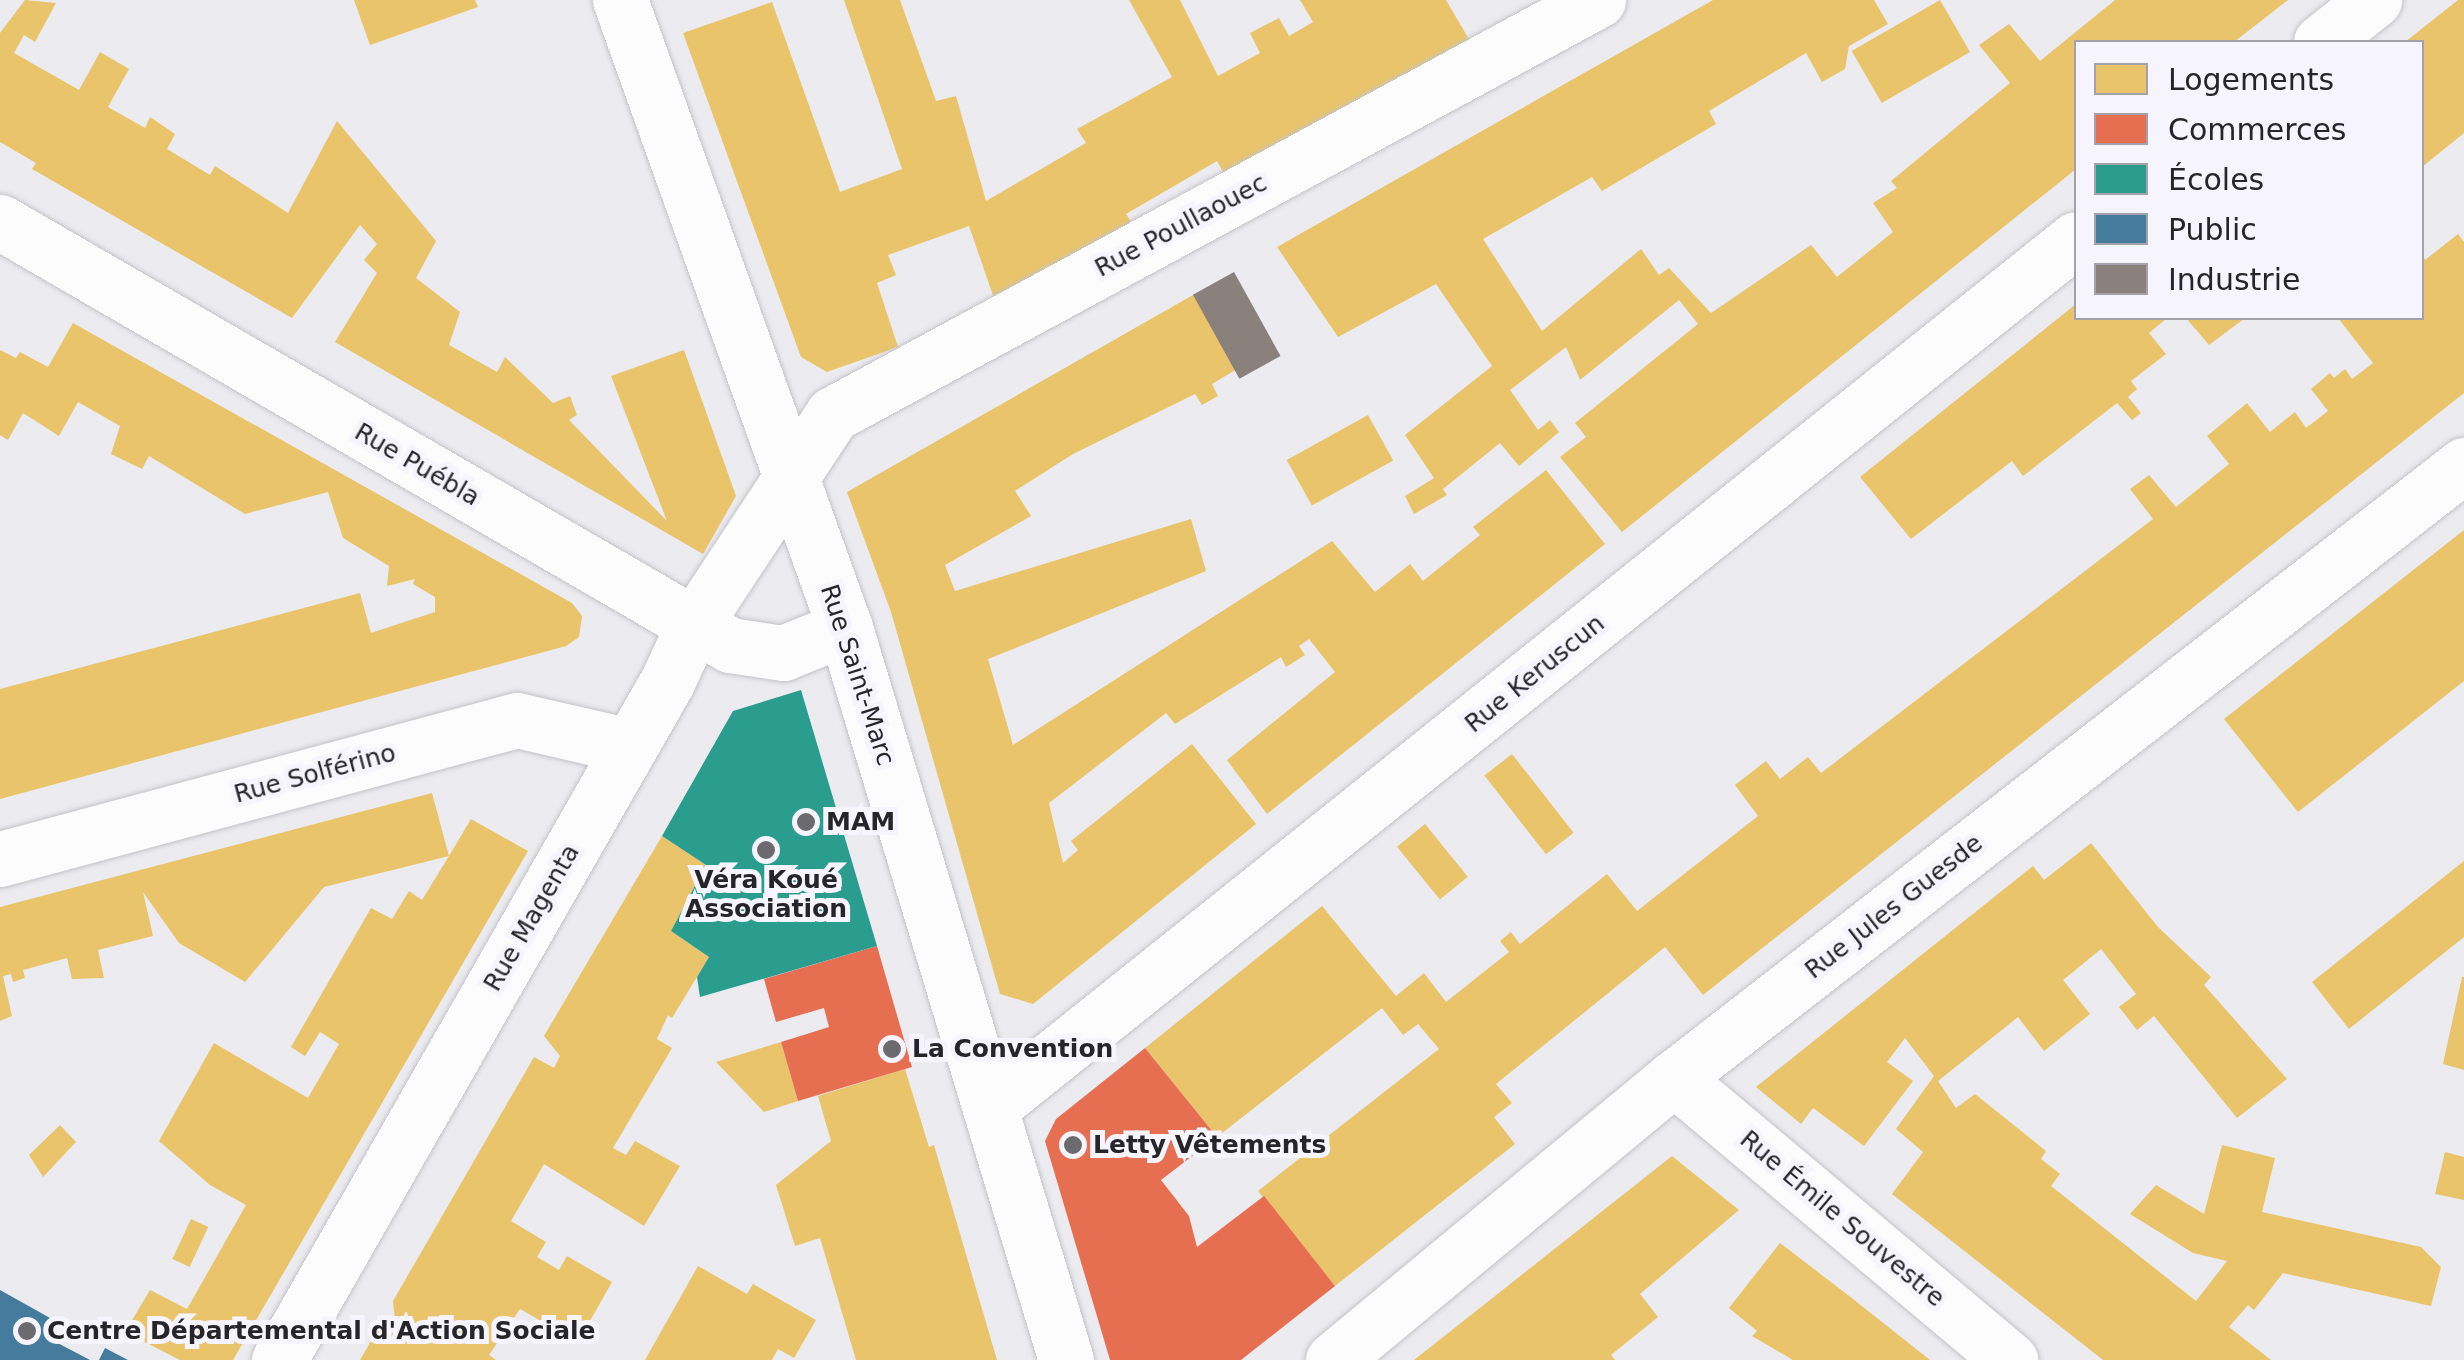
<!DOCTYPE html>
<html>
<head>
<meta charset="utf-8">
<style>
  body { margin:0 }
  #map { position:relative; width:2464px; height:1360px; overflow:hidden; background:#ebebf0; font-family:"DejaVu Sans",sans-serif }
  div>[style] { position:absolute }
  .homes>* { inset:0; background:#e9c46a; transform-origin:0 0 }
  .shops>* { inset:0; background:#e76f51 }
  .schools>* { inset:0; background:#2a9d8f }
  .public>* { inset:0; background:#457b9d }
  .industry>* { inset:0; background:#8a817c; transform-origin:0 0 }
  .roads { filter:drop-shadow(0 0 2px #c3c3c7) drop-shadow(0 0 2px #c3c3c7) }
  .minor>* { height:55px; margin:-27.5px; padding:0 27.5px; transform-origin:27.5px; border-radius:27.5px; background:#fcfcfd }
  .dots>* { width:28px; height:28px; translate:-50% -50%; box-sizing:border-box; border:5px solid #f6f5ff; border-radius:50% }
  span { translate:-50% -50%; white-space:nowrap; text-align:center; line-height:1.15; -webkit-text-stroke:10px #f6f5ff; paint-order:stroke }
  .street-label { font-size:25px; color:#26262a }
  .poi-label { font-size:25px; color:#26262a; font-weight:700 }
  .left { translate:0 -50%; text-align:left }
  .legend { position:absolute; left:2074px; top:40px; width:350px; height:280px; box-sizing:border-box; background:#f6f5ff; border:2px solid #a3a2aa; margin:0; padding:12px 18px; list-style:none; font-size:30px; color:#26262a }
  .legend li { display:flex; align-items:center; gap:20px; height:50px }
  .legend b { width:50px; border:2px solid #a3a2aa }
</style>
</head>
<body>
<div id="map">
  <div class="homes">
    <i style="clip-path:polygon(25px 0,56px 3px,35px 42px,24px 35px,14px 53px,79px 90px,100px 52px,129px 69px,108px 107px,145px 128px,150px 117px,175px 134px,167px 149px,210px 175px,215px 166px,288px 213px,337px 121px,436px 241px,416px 278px,460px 312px,449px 345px,497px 372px,505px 357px,553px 403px,570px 396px,577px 415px,569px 420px,667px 521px,611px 376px,684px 350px,736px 496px,703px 554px,335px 342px,377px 273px,364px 260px,377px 244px,360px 225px,292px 318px,32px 169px,36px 163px,0 142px,0 33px)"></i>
    <i style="clip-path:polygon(354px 0,475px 0,478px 7px,370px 45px)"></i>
    <i style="clip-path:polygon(844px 0,900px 0,936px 101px,956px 96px,986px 201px,1086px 143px,1077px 129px,1172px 77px,1129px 0,1180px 0,1218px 76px,1260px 53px,1250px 33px,1279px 18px,1289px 36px,1313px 22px,1300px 0,1446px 0,1470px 41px,1227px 179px,1217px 161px,1126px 214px,1137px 231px,998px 310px,969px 226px,888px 255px,896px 275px,877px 283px,898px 347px,827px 372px,801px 357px,683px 33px,772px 2px,840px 192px,902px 169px)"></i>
    <i style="clip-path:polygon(1713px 0,1874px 0,1888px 24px,1849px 46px,1845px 69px,1822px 82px,1806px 53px,1709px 111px,1716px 124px,1602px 191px,1592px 177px,1483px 239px,1542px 331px,1641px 249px,1659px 275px,1669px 268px,1711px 313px,1811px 245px,1837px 277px,1893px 232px,1873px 203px,1897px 188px,1891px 181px,2010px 83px,1979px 45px,2009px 24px,2040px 61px,2115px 0,2288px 0,2234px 42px,2076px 42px,2076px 169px,1622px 532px,1560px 457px,1586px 437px,1575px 423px,1698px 324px,1679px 300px,1580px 380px,1566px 347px,1510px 390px,1538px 430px,1550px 420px,1559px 432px,1519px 466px,1500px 443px,1443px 489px,1447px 495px,1414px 514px,1405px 496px,1434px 478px,1405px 435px,1492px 366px,1436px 284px,1338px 337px,1277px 247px)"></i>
    <i style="left:1940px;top:0;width:60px;height:102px;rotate:60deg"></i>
    <i style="clip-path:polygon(2458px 0,2464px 0,2464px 133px,2422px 167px,2422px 42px,2405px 42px)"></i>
    <i style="clip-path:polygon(2458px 234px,2464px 242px,2464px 393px,1703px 995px,1665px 947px,1496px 1084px,1512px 1103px,1494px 1117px,1515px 1144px,1335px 1286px,1258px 1191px,1439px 1049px,1418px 1024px,1403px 1035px,1382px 1008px,1217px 1137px,1145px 1048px,1322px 906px,1396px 996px,1424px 973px,1446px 1002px,1509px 952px,1500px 941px,1511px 932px,1520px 944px,1607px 874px,1637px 911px,1758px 816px,1735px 785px,1766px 761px,1780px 779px,1808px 757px,1821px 773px,2153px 519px,2130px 489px,2149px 475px,2176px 507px,2229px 464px,2207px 436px,2247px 403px,2270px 432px,2295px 412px,2306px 428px,2328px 411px,2311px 389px,2330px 373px,2334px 378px,2345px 369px,2352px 379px,2373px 363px,2338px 318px,2422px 318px,2422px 255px,2425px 260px)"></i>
    <i style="clip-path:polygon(1193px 295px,1237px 369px,1212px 384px,1218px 396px,1202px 405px,1195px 394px,1073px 454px,1015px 491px,1031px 516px,945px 565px,955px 591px,1191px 519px,1206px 571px,988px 659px,1013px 745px,1332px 541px,1375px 592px,1410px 564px,1423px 581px,1480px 535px,1473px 527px,1546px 470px,1605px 544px,1267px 814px,1227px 760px,1335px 672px,1309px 639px,1299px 646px,1305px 655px,1286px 667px,1281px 657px,1175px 724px,1166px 713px,1049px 803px,1063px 863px,1078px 850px,1071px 841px,1192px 744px,1256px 824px,1033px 1004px,1000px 994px,891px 612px,847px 492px)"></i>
    <i style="clip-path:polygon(2076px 304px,2076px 318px,2167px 318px,2149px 333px,2166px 354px,2131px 381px,2137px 389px,2128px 397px,2141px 413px,2132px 420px,2117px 403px,2023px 476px,2012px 461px,1911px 539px,1860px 477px)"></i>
    <i style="clip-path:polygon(2186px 318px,2245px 318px,2209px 345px)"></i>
    <i style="clip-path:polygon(73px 323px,572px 603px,582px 616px,579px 637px,566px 646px,0 799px,0 689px,360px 593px,371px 633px,435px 612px,435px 597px,413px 584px,415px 579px,387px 586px,389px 566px,343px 538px,328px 492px,245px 514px,149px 456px,142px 469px,111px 454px,120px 426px,78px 402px,59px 436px,23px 413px,8px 440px,0 435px,0 350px,16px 358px,20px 352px,48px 367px)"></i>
    <i style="left:1368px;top:415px;width:52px;height:93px;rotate:61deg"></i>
    <i style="clip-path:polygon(2464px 530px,2464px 681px,2298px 812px,2224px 719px)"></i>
    <i style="left:1512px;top:754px;width:100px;height:35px;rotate:52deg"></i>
    <i style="clip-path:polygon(432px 793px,449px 856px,471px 819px,528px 851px,233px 1360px,180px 1360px,125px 1332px,150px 1290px,187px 1309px,246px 1205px,210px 1185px,159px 1141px,214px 1043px,308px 1098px,339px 1044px,320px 1032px,305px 1056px,291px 1047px,371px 908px,392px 919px,409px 891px,422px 900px,449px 856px,324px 887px,245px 982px,179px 943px,143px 892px,153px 936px,98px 950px,104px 978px,72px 979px,67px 958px,23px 970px,25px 978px,13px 982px,11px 974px,3px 976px,12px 1016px,0 1021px,0 907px)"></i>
    <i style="left:1425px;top:824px;width:68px;height:36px;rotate:51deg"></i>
    <i style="clip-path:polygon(662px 836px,706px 865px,671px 931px,709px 957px,672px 1018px,668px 1015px,657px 1039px,672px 1048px,613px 1148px,626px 1155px,635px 1141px,680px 1166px,644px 1226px,544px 1164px,511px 1221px,546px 1242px,537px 1257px,559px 1270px,567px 1256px,612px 1282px,578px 1342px,520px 1309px,489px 1355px,496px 1360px,360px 1360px,381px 1324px,389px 1329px,395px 1321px,393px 1301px,534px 1057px,554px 1068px,560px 1056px,544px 1036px)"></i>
    <i style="clip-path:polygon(2091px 843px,2158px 927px,2211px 977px,2204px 985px,2287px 1079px,2237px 1118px,2154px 1016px,2137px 1030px,2119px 1007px,2136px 994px,2101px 949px,2063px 980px,2090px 1014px,2044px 1051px,2018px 1017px,1938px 1081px,1956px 1108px,1975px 1094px,2046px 1151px,2041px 1159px,2060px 1174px,2051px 1186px,2196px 1301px,2227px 1261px,2193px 1253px,2130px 1214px,2156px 1185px,2204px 1214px,2222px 1145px,2275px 1158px,2262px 1212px,2421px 1247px,2441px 1267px,2431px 1306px,2283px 1273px,2254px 1310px,2248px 1305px,2229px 1327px,2271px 1360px,2103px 1360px,1892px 1194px,1923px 1152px,1896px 1129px,1934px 1076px,1905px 1038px,1887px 1062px,1913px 1081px,1864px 1146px,1813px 1108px,1801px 1124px,1756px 1087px,2033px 866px,2044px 880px)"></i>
    <i style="clip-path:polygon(2464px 861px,2464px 937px,2349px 1029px,2312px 982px)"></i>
    <i style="clip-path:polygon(2462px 977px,2464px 977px,2464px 1070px,2443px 1064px)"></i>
    <i style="clip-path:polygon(781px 1042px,798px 1101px,764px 1112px,716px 1062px)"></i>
    <i style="clip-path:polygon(905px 1069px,929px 1147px,934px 1145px,997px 1360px,856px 1360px,820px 1238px,795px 1246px,776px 1185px,831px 1141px,818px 1096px)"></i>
    <i style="clip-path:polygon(60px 1125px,76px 1142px,43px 1177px,29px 1155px)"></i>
    <i style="clip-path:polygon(2445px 1152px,2464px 1157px,2464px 1200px,2435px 1194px)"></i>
    <i style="clip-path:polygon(1672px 1156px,1739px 1210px,1640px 1294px,1658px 1317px,1611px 1355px,1615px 1360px,1414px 1360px)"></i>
    <i style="left:191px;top:1219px;width:19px;height:44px;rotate:25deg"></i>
    <i style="clip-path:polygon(1780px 1243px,1853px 1299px,1930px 1360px,1793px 1360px,1752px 1336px,1757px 1331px,1729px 1308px)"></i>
    <i style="clip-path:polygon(698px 1266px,747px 1294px,753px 1284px,816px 1320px,794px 1358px,778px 1349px,772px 1360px,645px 1360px)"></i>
  </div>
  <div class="shops">
    <i style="clip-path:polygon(877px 946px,912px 1067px,798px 1101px,781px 1042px,829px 1027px,824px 1008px,776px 1022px,764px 979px)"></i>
    <i style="clip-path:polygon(1145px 1048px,1217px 1137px,1161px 1180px,1189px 1216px,1197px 1247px,1264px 1196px,1335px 1286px,1241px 1360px,1110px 1360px,1045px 1141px,1056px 1119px)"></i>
  </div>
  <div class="schools">
    <i style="clip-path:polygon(801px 690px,877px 946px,700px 997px,697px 977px,709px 957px,671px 931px,706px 865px,662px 836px,733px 711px)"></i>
  </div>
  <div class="public">
    <i style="clip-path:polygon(0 1290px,59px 1323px,50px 1339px,90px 1360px,0 1360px)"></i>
    <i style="clip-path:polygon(105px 1348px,128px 1360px,99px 1360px)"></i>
  </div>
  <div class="industry">
    <i style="left:1234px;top:272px;width:96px;height:47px;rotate:61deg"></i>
  </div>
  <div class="roads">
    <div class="minor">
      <i style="left:620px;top:0;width:667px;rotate:70.29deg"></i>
      <i style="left:845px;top:628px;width:765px;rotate:73.2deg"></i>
      <i style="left:2321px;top:42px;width:68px;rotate:-38.4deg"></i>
      <i style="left:0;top:222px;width:844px;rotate:30.09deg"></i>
      <i style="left:730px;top:645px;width:54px;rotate:8.6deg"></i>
      <i style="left:783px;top:653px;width:67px;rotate:-22deg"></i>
      <i style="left:0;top:859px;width:535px;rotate:-15.05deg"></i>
      <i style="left:517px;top:720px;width:116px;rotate:13deg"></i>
      <i style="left:1674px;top:1078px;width:439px;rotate:40deg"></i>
      <i style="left:991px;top:1107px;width:1389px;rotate:-38.66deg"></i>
      <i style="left:279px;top:1360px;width:781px;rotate:-60.22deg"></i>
      <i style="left:667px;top:682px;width:62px;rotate:-65.1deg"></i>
      <i style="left:693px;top:626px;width:254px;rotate:-56.6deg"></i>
      <i style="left:833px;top:414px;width:870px;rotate:-28.42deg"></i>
      <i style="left:1333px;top:1360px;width:442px;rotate:-39.6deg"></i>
      <i style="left:1674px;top:1078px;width:1000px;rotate:-37.81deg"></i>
    </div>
  </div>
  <div class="dots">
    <i style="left:806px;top:822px;background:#6b6b6f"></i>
    <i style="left:766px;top:850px;background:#6b6b6f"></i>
    <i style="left:892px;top:1049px;background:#6b6b6f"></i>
    <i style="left:1073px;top:1145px;background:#6b6b6f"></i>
    <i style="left:27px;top:1331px;background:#6b6b6f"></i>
  </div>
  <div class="street-label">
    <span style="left:1181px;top:226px;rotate:-28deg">Rue Poullaouec</span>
    <span style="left:417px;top:465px;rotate:30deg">Rue Puébla</span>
    <span style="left:1535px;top:674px;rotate:-39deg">Rue Keruscun</span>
    <span style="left:857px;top:675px;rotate:72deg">Rue Saint-Marc</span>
    <span style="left:315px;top:774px;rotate:-15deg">Rue Solférino</span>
    <span style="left:1894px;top:907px;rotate:-38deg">Rue Jules Guesde</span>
    <span style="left:532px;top:918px;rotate:-60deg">Rue Magenta</span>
    <span style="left:1842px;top:1219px;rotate:40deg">Rue Émile Souvestre</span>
  </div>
  <div class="poi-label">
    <span class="left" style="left:826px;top:822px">MAM</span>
    <span style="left:766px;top:895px">Véra Koué<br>Association</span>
    <span class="left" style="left:912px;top:1049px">La Convention</span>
    <span class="left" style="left:1093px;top:1145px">Letty Vêtements</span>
    <span class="left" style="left:47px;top:1331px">Centre Départemental d'Action Sociale</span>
  </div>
  <ul class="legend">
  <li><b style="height:28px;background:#e9c46a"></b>Logements</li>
  <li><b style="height:28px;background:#e76f51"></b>Commerces</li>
  <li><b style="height:28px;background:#2a9d8f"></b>Écoles</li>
  <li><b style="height:28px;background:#457b9d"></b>Public</li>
  <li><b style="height:28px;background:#8a817c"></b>Industrie</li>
  </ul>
</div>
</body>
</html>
